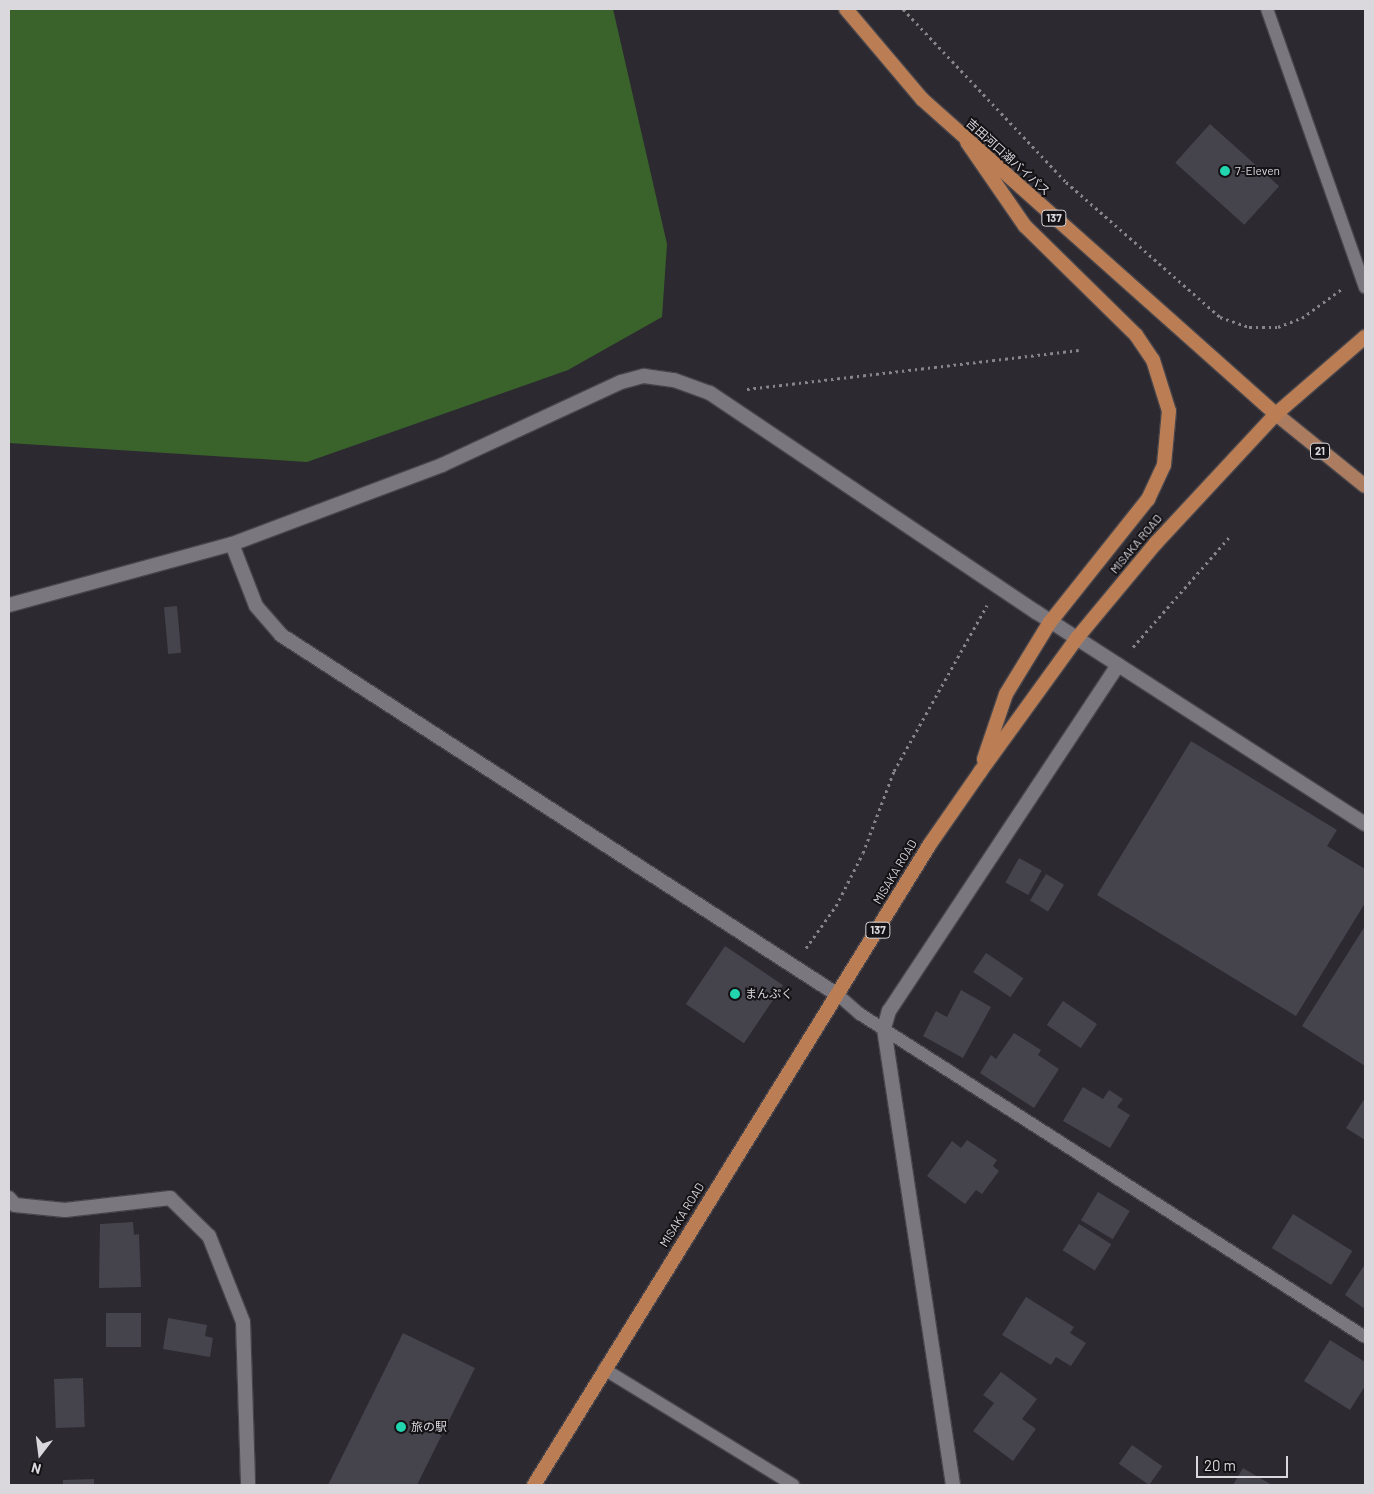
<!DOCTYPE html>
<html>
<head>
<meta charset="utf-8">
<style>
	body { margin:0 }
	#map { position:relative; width:1374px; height:1494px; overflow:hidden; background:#2c2930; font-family:Barlow,"Noto Sans JP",sans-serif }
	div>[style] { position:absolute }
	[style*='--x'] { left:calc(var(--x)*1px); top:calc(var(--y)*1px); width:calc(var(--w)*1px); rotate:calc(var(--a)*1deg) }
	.forest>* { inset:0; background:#39632b }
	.building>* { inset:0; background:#45444c; transform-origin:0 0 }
	.path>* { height:3px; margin-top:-1.5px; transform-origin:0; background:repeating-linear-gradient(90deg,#87848a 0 2.5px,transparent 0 6.5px) }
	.roads { filter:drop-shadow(1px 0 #47454b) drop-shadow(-1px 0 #47454b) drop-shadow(0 1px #47454b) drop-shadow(0 -1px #47454b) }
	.service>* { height:12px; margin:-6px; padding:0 6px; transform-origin:6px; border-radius:6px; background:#7b777f }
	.minor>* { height:14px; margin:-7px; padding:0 7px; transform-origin:7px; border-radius:7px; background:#7b777f }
	.primary>* { height:14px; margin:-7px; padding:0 7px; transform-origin:7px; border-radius:7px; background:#ab7c5f }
	.trunk>* { height:14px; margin:-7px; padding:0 7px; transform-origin:7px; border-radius:7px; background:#bb7e54 }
	.dots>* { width:14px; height:14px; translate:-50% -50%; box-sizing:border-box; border:2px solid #141215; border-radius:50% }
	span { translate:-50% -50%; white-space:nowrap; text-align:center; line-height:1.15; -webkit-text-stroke:4px #141215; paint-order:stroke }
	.shield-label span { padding:1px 4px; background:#141215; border:1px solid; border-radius:4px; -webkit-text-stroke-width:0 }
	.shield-label { font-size:11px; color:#dad8dd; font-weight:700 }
	.street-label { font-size:12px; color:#dad8dd }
	.poi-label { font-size:12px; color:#dad8dd }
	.left { translate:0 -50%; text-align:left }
	.frame { position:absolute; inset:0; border:10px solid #dad8dd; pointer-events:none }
	.north { position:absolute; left:15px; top:1429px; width:50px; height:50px; -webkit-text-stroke:4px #141215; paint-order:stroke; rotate:195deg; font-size:14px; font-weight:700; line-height:20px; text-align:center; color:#dad8dd }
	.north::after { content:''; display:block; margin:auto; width:18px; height:22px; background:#dad8dd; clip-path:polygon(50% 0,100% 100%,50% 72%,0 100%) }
	.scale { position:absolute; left:1196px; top:1456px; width:92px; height:22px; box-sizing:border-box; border:2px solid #dad8dd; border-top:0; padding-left:6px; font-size:15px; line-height:18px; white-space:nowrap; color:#dad8dd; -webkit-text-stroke:4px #141215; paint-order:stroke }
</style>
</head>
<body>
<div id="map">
	<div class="forest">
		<i style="clip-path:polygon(9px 9px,613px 9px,667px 244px,662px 317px,568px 370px,307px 462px,9px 443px)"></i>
	</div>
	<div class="building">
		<i style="left:1210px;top:124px;width:93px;height:52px;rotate:42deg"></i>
		<i style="left:177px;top:606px;width:47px;height:13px;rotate:85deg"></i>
		<i style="clip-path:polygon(1191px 741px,1337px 830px,1327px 846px,1365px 869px,1365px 903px,1296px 1016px,1097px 895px)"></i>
		<i style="left:1019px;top:858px;width:26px;height:28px;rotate:29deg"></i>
		<i style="left:1046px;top:874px;width:21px;height:31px;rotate:31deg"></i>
		<i style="clip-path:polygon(1365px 926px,1365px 1066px,1302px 1026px)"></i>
		<i style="left:725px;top:946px;width:70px;height:70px;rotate:34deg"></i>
		<i style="left:986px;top:953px;width:45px;height:23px;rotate:34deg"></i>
		<i style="clip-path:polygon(961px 990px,991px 1007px,963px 1058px,923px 1036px,936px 1011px,947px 1017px)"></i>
		<i style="left:1063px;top:1001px;width:41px;height:29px;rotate:34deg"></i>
		<i style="clip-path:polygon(1014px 1033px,1041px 1050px,1038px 1055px,1059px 1069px,1034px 1108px,980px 1073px,991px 1055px,996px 1059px)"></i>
		<i style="clip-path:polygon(1083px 1087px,1103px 1099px,1109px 1090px,1123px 1099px,1117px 1107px,1130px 1115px,1110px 1148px,1063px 1121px)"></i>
		<i style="clip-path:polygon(1365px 1098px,1365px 1140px,1346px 1128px)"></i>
		<i style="clip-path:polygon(967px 1140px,997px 1160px,993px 1166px,999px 1171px,982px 1194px,976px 1190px,965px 1204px,927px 1176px,952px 1141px,961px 1148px)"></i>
		<i style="left:1098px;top:1192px;width:37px;height:33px;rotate:31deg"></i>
		<i style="left:1293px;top:1214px;width:70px;height:40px;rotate:32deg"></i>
		<i style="clip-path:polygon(133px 1222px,134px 1235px,139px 1234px,141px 1287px,99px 1288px,100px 1224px)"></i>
		<i style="left:1079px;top:1224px;width:38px;height:31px;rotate:32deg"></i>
		<i style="clip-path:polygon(1365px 1264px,1365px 1309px,1345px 1295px)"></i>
		<i style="clip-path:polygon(1026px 1297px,1074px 1327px,1070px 1333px,1086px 1343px,1071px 1366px,1056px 1357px,1051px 1365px,1002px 1335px)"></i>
		<i style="left:106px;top:1313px;width:35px;height:34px"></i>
		<i style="clip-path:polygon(168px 1318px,207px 1325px,205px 1336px,213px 1338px,210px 1357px,163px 1349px)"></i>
		<i style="clip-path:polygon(403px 1333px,475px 1368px,417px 1485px,328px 1485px)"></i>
		<i style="clip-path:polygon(1330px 1340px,1365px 1362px,1365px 1386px,1350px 1410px,1304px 1381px)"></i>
		<i style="clip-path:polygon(1001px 1372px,1037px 1399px,1022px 1419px,1036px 1429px,1013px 1461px,973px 1431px,994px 1403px,983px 1395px)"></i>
		<i style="left:83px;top:1378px;width:49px;height:29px;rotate:88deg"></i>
		<i style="left:1132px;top:1445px;width:37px;height:23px;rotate:35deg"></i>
		<i style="clip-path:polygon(1243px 1468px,1272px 1485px,1233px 1485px)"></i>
		<i style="clip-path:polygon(94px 1479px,94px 1485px,63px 1485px,63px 1480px)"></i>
	</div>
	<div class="path">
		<i style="--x:903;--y:9;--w:238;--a:46.7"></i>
		<i style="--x:1066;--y:182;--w:205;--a:41.2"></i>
		<i style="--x:1220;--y:317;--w:31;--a:19"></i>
		<i style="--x:1249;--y:327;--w:29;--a:0"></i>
		<i style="--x:1278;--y:327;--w:26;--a:-21"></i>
		<i style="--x:1302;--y:318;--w:51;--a:-36.2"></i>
		<i style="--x:747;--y:389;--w:334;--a:-6.7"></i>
		<i style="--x:1133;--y:647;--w:149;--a:-48.8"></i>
		<i style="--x:806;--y:948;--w:52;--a:-54.5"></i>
		<i style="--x:836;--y:906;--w:59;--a:-63"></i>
		<i style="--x:863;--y:853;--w:88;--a:-69.3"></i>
		<i style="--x:894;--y:771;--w:190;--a:-60.7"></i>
	</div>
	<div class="roads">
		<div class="service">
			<i style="--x:1267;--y:9;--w:295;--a:70.6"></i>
			<i style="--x:838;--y:995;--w:29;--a:41"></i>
			<i style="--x:860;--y:1014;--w:599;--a:32.6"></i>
			<i style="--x:604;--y:1369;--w:222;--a:31.5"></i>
		</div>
		<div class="minor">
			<i style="--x:232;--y:544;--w:66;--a:68.8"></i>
			<i style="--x:256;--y:606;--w:38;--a:49"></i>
			<i style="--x:281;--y:635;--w:663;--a:32.88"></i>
			<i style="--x:9;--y:605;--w:231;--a:-15.3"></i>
			<i style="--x:232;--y:544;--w:224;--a:-20.6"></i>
			<i style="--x:442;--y:465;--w:197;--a:-24.9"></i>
			<i style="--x:621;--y:382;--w:24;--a:-15"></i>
			<i style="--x:644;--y:376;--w:30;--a:8"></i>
			<i style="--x:674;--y:380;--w:38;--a:20"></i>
			<i style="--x:710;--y:393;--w:393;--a:33.9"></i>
			<i style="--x:1036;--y:612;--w:391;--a:32.8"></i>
			<i style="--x:9;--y:1198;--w:9;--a:49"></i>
			<i style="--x:15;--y:1205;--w:50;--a:5.7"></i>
			<i style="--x:65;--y:1210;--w:106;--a:-6.5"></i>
			<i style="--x:170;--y:1198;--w:54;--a:44.3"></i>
			<i style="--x:209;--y:1236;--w:92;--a:68.4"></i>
			<i style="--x:243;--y:1322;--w:163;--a:88.2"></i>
			<i style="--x:953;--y:1485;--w:462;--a:-98.6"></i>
			<i style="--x:884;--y:1028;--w:18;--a:-74"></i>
			<i style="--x:889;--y:1011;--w:415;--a:-56.5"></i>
		</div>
		<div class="primary">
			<i style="--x:1276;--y:414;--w:114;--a:39"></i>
		</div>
		<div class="trunk">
			<i style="--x:846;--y:9;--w:118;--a:49.8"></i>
			<i style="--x:922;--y:99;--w:474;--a:41.7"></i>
			<i style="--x:967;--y:142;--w:102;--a:55.4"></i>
			<i style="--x:1025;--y:226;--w:156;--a:44.5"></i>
			<i style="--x:1136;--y:335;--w:30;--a:56"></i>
			<i style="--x:1153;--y:360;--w:53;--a:72.6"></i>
			<i style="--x:1169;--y:411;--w:54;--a:95.3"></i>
			<i style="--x:1164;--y:465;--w:38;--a:115"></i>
			<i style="--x:1148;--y:499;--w:157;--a:128.5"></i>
			<i style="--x:1050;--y:622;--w:84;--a:121.4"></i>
			<i style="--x:1006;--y:694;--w:69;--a:108.7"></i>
			<i style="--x:534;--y:1485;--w:753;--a:-58.29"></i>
			<i style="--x:930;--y:844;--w:88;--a:-55.2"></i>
			<i style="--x:980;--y:772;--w:165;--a:-54.1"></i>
			<i style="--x:1077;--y:638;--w:124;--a:-50.3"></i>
			<i style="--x:1156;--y:543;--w:176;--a:-47.1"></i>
			<i style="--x:1276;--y:414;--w:118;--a:-40.9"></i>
		</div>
	</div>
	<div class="dots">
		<i style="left:1225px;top:171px;background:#22d5af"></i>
		<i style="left:735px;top:994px;background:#22d5af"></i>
		<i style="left:401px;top:1427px;background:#22d5af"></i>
	</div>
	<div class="shield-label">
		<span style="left:1054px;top:218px">137</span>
		<span style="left:1320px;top:451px">21</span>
		<span style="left:878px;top:930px">137</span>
	</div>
	<div class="street-label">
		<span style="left:1008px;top:157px;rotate:42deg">吉田河口湖バイパス</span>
		<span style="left:1136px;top:544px;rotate:-50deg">MISAKA ROAD</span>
		<span style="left:895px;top:872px;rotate:-59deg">MISAKA ROAD</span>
		<span style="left:682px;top:1215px;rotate:-58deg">MISAKA ROAD</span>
	</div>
	<div class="poi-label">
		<span class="left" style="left:1235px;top:171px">7-Eleven</span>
		<span class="left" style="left:745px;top:994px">まんぷく</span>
		<span class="left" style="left:411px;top:1427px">旅の駅</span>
	</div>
	<div class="frame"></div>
	<div class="north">N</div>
	<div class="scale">20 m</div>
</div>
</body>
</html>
